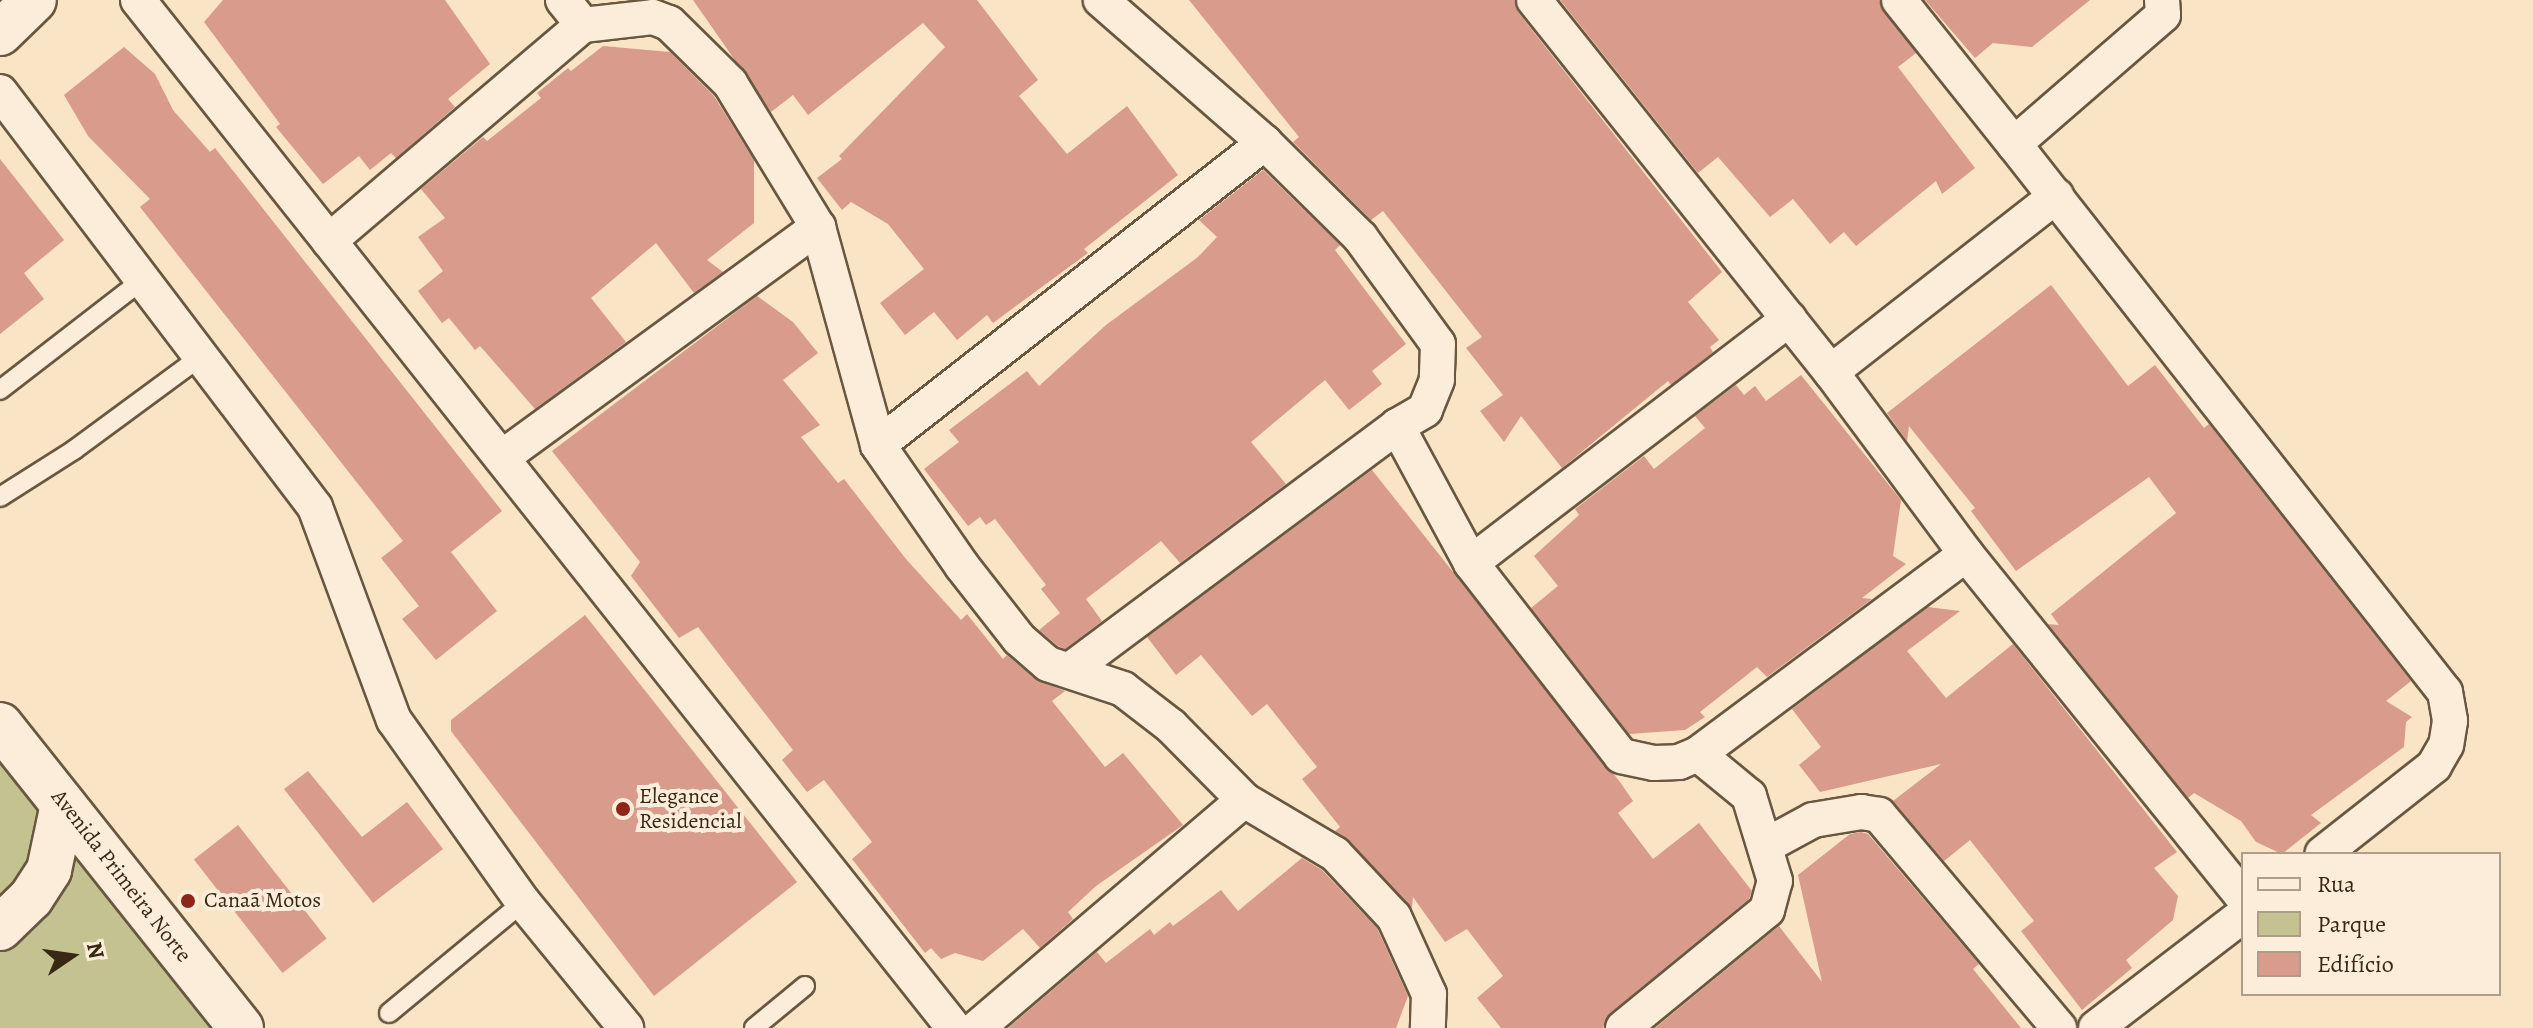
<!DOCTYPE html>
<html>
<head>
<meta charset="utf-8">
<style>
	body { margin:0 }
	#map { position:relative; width:2533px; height:1028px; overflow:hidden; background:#f9e4c5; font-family:Alegreya,serif }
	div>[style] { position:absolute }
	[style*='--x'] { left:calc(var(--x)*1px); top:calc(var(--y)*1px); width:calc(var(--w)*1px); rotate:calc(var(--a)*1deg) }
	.green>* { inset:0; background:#c4c290 }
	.building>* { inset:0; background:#d99b8b; transform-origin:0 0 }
	.roads { filter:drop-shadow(2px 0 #695740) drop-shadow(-2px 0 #695740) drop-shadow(0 2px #695740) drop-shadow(0 -2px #695740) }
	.service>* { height:18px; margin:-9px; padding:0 9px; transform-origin:9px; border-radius:9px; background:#fbedd9 }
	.minor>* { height:34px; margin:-17px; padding:0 17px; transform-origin:17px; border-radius:17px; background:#fbedd9 }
	.tertiary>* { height:44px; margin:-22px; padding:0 22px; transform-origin:22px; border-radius:22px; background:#fbedd9 }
	.secondary>* { height:44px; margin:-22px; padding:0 22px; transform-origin:22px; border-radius:22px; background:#fbedd9 }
	.dots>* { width:22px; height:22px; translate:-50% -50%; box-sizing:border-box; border:4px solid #fbedd9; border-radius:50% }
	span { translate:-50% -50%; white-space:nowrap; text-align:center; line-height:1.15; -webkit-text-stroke:8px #fbedd9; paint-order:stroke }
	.poi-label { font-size:22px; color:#392813 }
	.left { translate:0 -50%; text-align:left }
	.street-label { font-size:22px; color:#392813 }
	.legend { position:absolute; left:2241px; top:852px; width:260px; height:144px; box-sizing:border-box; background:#fbedd9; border:2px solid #ad9e8a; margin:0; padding:10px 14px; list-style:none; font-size:24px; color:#392813 }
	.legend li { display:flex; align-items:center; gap:16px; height:40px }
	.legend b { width:40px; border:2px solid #ad9e8a }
	.north { position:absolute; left:32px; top:916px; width:80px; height:80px; -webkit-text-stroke:6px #fbedd9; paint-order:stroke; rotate:77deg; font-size:22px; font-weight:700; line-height:32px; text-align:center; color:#392813 }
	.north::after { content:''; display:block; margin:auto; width:28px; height:36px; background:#392813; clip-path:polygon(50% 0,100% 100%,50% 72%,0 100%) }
</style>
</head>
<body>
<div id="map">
	<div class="green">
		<i style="clip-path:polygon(0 759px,213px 1028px,0 1028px)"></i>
	</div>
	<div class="building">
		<i style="clip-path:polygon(223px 0,445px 0,490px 64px,448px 99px,455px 107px,396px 158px,391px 153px,370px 170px,359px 156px,323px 184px,276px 127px,280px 124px,204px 22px)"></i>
		<i style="clip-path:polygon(693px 0,977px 0,1038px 80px,1019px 96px,1067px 154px,1127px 106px,1178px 175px,1084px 249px,1088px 253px,993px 323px,987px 315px,957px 340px,934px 312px,905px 335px,880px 303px,924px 269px,888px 224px,851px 202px,842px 210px,817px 178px,842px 159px,839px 156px,945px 47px,923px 23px,808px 115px,793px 95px,771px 112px)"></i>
		<i style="clip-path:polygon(1189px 0,1514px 0,1518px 12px,1722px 272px,1688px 302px,1719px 340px,1710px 347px,1713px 352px,1671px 385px,1668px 381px,1562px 468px,1521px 416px,1504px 442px,1480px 411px,1503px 395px,1466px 348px,1482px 337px,1383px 211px,1371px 220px,1293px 142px,1299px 137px)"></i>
		<i style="clip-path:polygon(1560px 0,1879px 0,1916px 53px,1898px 67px,1975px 168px,1942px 194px,1936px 181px,1856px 246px,1844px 232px,1830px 244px,1793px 199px,1770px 217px,1718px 157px,1698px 173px)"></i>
		<i style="clip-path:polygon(1925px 0,2090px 0,2032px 47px,1993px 43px,1975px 58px)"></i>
		<i style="clip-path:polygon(603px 46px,670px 52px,714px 96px,754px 160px,754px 223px,707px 260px,723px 272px,694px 293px,656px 243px,591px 298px,626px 342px,535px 409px,480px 346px,475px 350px,449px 318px,442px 323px,418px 291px,443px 271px,418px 237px,445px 218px,421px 189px,483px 137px,487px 141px,541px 98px,537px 93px,568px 68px,571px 71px)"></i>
		<i style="clip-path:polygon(124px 47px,155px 74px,173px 110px,210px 152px,215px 148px,502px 511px,451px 552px,497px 611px,436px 660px,402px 619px,419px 606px,381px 558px,403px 541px,140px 207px,150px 199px,88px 136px,64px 95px)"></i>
		<i style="clip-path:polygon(0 159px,64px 240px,24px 273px,44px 299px,0 334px)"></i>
		<i style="clip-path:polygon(1263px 170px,1340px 245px,1335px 250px,1406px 344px,1372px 371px,1382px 384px,1349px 410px,1325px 380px,1251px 442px,1286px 484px,1180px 563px,1161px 541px,1086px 599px,1102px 621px,1065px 649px,1058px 646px,1039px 630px,1060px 613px,1041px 589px,1046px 585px,995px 519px,986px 525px,980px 517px,968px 526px,924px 469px,959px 442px,949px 430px,1027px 371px,1039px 386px,1106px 325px,1198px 257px,1217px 237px,1199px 220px)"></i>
		<i style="clip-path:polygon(2051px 285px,2128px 386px,2155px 365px,2204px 428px,2209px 424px,2411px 681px,2386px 701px,2412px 717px,2406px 722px,2404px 747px,2311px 815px,2321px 823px,2282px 854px,2256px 842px,2241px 821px,2194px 793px,2188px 798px,2048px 624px,2059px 625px,2051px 614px,2176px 513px,2149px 477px,2016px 571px,1971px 511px,1975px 508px,1909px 426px,1907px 441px,1887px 413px)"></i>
		<i style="clip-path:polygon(757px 296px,793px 322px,818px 353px,783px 380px,820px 425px,801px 437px,838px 483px,844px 479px,906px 559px,961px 620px,967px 614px,1003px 659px,1007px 655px,1035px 679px,1065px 691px,1052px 701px,1105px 767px,1123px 753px,1183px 825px,1096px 886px,1068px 912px,1073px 919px,1040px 948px,1023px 929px,983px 961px,955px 953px,941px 959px,931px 948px,925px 953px,852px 859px,872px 842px,824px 780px,807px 792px,782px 760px,793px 750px,698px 627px,679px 638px,631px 576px,640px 562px,552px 451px)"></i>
		<i style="clip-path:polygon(1801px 375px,1901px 500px,1893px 556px,1906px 564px,1862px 598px,1872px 599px,1767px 677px,1757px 667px,1700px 712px,1705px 717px,1685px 730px,1629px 734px,1531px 608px,1558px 586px,1534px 556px,1579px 515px,1575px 509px,1644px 456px,1654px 469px,1705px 428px,1695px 416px,1736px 385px,1744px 395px,1755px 386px,1766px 401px)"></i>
		<i style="clip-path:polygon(1372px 470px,1620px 782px,1633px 801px,1618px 813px,1653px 859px,1699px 823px,1752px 891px,1749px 899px,1610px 1013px,1603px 1028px,1501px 1028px,1477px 998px,1503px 976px,1467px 929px,1445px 942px,1413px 897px,1412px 908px,1335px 831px,1340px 827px,1302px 779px,1317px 767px,1267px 704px,1252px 716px,1201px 655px,1176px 675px,1147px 637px)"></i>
		<i style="clip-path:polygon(1928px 607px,1960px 611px,1907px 651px,1946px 698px,2013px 644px,2177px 852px,2154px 868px,2178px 896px,2173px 920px,2126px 960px,2132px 968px,2082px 1010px,2021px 931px,2034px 921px,1970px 840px,1944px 861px,1893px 801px,1941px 764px,1820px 792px,1799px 765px,1821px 747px,1792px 709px)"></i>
		<i style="clip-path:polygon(585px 615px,797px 882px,654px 996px,451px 731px,451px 720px)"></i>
		<i style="clip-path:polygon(308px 771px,362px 837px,407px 802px,443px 849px,373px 903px,284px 789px)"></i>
		<i style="left:238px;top:825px;width:144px;height:56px;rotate:52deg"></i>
		<i style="clip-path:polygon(1861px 832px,1868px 834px,1979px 964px,1973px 969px,2021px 1028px,1655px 1028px,1779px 926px,1822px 982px,1798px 875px,1850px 834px)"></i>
		<i style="clip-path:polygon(1302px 858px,1322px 870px,1377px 928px,1408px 996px,1396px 1028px,1008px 1028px,1097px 952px,1106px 963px,1150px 929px,1154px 935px,1170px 922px,1173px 926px,1221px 890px,1238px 911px)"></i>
	</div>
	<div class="roads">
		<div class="service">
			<i style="--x:0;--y:390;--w:178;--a:-37.7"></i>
			<i style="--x:0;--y:497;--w:88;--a:-32.4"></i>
			<i style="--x:74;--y:450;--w:155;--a:-36.4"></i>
			<i style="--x:389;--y:1013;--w:174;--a:-39.6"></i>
			<i style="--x:754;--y:1028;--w:66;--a:-39.5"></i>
		</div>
		<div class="minor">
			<i style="--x:138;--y:0;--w:1312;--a:51.56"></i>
			<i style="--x:563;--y:0;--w:32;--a:51"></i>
			<i style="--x:583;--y:25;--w:70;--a:-6.5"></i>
			<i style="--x:653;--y:17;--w:17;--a:21"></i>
			<i style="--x:669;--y:23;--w:86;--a:44.5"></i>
			<i style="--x:730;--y:83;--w:169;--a:58.6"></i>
			<i style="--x:818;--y:227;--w:226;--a:74.6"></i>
			<i style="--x:878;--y:445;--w:147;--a:55.2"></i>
			<i style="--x:962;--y:566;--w:93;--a:52"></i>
			<i style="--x:1019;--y:639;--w:38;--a:41"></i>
			<i style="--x:1048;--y:664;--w:79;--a:18.4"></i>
			<i style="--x:1123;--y:689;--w:61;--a:37.6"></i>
			<i style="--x:1171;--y:726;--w:104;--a:45.4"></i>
			<i style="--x:1244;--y:800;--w:106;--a:30.7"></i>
			<i style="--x:1335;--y:854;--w:86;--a:46.9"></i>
			<i style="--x:1394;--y:917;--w:85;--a:65.6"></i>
			<i style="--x:1429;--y:994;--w:34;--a:92"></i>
			<i style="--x:1534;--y:0;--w:476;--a:51.4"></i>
			<i style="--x:1831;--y:372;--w:227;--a:53.4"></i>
			<i style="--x:1966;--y:554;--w:441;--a:51.1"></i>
			<i style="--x:1899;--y:0;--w:184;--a:51.4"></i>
			<i style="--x:2162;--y:0;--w:15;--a:86"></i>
			<i style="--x:2163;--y:15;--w:197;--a:139.1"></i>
			<i style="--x:2014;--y:144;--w:697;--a:51.82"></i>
			<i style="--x:2445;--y:692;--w:29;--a:80"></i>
			<i style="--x:2450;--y:721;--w:24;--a:99"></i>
			<i style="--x:2446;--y:745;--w:24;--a:120"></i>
			<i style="--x:2434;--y:766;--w:142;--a:141.8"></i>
			<i style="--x:0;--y:92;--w:521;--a:52.8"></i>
			<i style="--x:315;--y:507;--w:227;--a:69.7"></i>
			<i style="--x:394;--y:720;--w:223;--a:54.7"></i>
			<i style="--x:523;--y:902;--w:163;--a:50.7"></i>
			<i style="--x:1265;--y:143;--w:134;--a:44.7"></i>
			<i style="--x:1360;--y:237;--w:132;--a:53.9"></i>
			<i style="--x:1438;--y:344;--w:36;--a:92"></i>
			<i style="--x:1437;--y:380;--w:32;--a:112"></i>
			<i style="--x:1425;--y:410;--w:32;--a:150"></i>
			<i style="--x:1397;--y:426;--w:156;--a:61.6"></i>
			<i style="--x:1471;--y:563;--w:244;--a:52.1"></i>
			<i style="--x:1621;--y:756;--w:34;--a:12"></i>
			<i style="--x:1654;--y:763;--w:25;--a:-2"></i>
			<i style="--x:1679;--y:762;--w:21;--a:-23"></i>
			<i style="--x:1698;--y:754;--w:334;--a:-36.7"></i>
			<i style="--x:329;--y:241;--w:333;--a:-40.4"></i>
			<i style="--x:1831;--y:372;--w:286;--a:-38"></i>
			<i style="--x:878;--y:445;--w:491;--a:-38"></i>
			<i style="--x:1265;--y:143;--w:218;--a:-138.9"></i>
			<i style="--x:504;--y:456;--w:389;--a:-36.1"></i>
			<i style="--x:1471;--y:563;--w:401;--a:-37.5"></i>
			<i style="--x:1070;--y:670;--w:408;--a:-36.7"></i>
			<i style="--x:1767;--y:845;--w:52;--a:-28.5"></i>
			<i style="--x:1813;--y:820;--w:49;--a:-9.5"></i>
			<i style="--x:1861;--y:812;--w:18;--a:9"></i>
			<i style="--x:1879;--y:815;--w:279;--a:49.8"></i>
			<i style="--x:977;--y:1028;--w:351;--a:-40.5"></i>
			<i style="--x:1623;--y:1028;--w:186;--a:-39.3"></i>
			<i style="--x:1767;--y:910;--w:30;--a:-75"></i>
			<i style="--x:1775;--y:881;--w:89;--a:-107"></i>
			<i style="--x:1749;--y:796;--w:66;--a:-140.5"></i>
			<i style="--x:2096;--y:1028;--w:185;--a:-37.5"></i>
		</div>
		<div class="tertiary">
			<i style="--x:0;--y:33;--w:47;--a:-44.1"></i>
		</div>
		<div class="secondary">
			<i style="--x:0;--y:725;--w:387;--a:51.5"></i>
			<i style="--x:0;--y:928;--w:43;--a:-44.1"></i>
			<i style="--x:31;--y:898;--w:33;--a:-57"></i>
			<i style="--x:49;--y:870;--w:67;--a:-78"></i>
		</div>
	</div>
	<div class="dots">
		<i style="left:623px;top:809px;background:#8f2418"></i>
		<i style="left:188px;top:901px;background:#8f2418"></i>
	</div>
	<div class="poi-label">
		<span class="left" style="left:639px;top:809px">Elegance<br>Residencial</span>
		<span class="left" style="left:204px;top:901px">Canaã Motos</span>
	</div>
	<div class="street-label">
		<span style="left:121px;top:876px;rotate:52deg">Avenida Primeira Norte</span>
	</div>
	<ul class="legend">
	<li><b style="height:10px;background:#fbedd9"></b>Rua</li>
	<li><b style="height:22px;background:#c4c290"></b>Parque</li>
	<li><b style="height:22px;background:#d99b8b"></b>Edifício</li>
	</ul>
	<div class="north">N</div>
</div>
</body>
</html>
